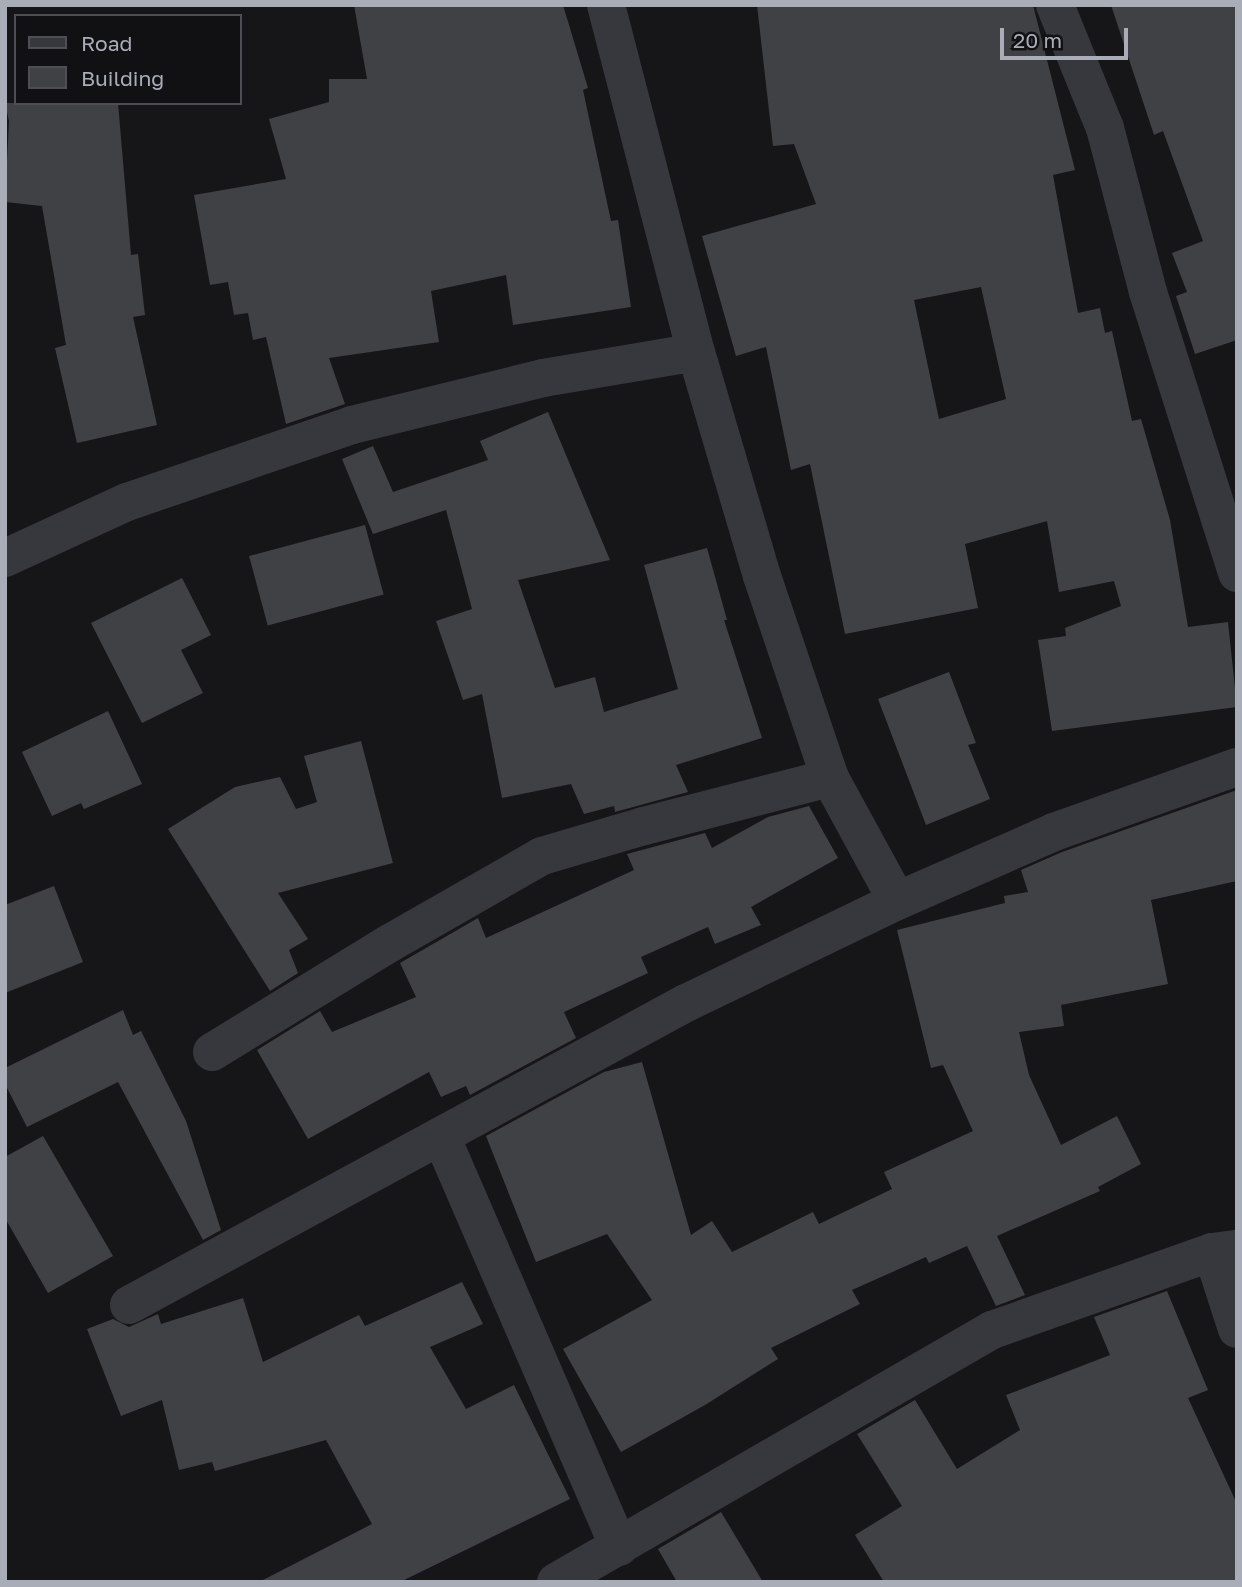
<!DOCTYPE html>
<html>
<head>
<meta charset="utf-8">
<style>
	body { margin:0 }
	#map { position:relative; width:1242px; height:1587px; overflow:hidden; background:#161618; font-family:"Golos Text",sans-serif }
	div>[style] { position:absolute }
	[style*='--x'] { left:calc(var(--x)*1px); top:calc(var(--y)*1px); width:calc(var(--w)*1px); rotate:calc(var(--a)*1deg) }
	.building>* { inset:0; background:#404145; transform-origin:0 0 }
	.minor>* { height:38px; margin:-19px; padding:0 19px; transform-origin:19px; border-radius:19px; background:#37383d }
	span { translate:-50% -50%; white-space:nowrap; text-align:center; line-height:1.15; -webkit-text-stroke:5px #111113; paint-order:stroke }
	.frame { position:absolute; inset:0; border:7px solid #a8adb8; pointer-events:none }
	.legend { position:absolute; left:14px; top:14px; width:228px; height:91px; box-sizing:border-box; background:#111113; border:2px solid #4d4f55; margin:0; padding:9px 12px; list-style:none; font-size:21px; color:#a8adb8 }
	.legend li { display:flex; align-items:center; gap:14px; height:35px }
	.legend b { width:35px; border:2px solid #4d4f55 }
	.scale { position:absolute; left:1000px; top:28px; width:128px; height:32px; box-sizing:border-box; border:4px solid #a8adb8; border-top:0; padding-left:9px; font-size:21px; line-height:24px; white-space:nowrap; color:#a8adb8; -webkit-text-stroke:5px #111113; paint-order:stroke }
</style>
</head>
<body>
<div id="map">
	<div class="building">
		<i style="clip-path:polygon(354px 5px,563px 5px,588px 88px,583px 90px,611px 221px,618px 220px,631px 307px,513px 325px,506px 275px,431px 291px,439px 342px,329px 358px,345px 404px,286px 424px,266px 337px,253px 340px,248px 313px,234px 315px,228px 282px,210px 285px,194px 195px,286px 179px,269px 119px,329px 102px,329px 79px,367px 79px)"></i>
		<i style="clip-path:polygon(evenodd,757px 5px,1033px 5px,1075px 170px,1053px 175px,1078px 313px,1100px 308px,1105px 333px,1112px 331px,1132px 421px,1141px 419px,1170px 520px,1188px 627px,1228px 622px,1237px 707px,1052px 731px,1038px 640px,1066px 636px,1065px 628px,1121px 606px,1114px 581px,1059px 592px,1047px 521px,965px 544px,978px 608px,845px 634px,810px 464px,791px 470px,766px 347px,736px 356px,702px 236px,816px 204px,794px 144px,773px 146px,757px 5px,981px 287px,1006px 399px,939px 419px,914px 300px,981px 287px)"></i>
		<i style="clip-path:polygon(1111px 5px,1237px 5px,1237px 340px,1195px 354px,1176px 296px,1187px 292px,1172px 253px,1203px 241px,1163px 131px,1154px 135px)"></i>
		<i style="clip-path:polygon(5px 103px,118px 103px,131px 255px,138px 254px,145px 315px,133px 317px,157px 425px,77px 443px,55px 348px,66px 345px,42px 206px,5px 202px,9px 121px)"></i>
		<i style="clip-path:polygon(548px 412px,610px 560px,518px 580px,555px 688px,595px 677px,604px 712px,678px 689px,644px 565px,707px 548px,727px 620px,724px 620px,762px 738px,676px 765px,688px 792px,615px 812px,614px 806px,584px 814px,571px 784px,502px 798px,482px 694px,463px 700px,436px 621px,472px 609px,446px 510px,373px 534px,342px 459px,373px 446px,393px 492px,488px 460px,480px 441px)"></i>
		<i style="left:365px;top:525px;width:72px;height:120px;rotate:75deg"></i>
		<i style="clip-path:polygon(182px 578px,211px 635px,181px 650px,203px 693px,142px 723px,91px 623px)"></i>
		<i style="clip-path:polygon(949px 672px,976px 743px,968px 745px,990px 799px,926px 825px,878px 699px)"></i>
		<i style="clip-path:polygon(108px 711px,142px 784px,84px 809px,81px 803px,52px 816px,22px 752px)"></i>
		<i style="clip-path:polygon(361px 741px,393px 863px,278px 893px,308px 939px,289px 950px,298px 973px,270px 991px,168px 829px,235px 787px,280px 777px,296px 809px,317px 802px,304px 756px)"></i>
		<i style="clip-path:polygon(1237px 790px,1237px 881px,1151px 900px,1168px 984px,1061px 1005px,1064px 1026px,1019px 1032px,1029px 1075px,1061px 1145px,1117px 1116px,1141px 1164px,1098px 1187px,1100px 1191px,997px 1236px,1025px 1295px,996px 1306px,967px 1246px,929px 1263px,926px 1257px,852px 1290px,860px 1304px,771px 1348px,778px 1359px,705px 1405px,621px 1452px,563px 1349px,652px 1300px,607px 1234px,536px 1262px,486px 1136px,604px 1072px,642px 1062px,691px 1235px,712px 1221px,732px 1252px,813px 1212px,819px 1224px,892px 1189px,884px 1172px,973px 1131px,943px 1065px,931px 1068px,897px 930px,1005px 903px,1004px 896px,1028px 892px,1021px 870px,1062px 852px)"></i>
		<i style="clip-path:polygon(809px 806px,838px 858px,751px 907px,761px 925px,715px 944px,708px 927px,641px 957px,648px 973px,564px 1012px,576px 1038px,470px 1095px,466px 1086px,441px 1097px,429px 1072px,308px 1139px,257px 1050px,320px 1011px,332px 1032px,416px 997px,400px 963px,478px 918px,486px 938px,634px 870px,627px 854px,705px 833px,712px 848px,768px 817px)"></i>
		<i style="clip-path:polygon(54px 886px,83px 962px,5px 993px,5px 905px)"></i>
		<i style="clip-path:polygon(123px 1010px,133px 1035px,141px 1031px,186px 1121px,221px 1230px,203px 1240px,118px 1082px,27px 1127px,5px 1084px,5px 1068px)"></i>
		<i style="clip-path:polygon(43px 1136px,113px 1256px,48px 1293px,5px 1218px,5px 1157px)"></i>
		<i style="clip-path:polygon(462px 1282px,483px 1324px,430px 1347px,466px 1409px,514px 1385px,570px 1499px,400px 1582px,259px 1582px,372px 1524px,326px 1440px,215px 1471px,212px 1462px,179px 1470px,162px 1400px,121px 1416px,87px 1329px,113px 1319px,129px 1327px,158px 1314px,161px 1324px,243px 1298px,263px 1362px,359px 1315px,365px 1326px)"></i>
		<i style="clip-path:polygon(1167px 1291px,1208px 1390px,1188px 1398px,1237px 1504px,1237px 1582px,884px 1582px,855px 1535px,902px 1506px,857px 1434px,915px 1400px,957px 1469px,1020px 1430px,1006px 1395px,1110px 1355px,1094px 1317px)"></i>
		<i style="clip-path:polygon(721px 1512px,763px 1582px,677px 1582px,658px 1549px)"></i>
	</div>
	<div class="minor">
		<i style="--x:606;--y:5;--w:358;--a:75.5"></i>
		<i style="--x:696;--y:352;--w:234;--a:73.6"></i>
		<i style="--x:762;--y:576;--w:213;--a:71.4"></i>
		<i style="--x:830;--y:778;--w:140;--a:61.4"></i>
		<i style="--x:1055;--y:5;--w:133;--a:67.9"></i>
		<i style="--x:1105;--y:128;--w:170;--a:75.3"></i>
		<i style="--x:1148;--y:292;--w:295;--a:72.4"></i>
		<i style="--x:5;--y:558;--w:134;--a:-24.7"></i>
		<i style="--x:127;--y:502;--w:238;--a:-18.9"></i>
		<i style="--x:352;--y:425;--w:197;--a:-13.8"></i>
		<i style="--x:543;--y:378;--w:155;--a:-9.6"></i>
		<i style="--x:212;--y:1052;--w:209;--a:-31.5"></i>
		<i style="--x:390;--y:943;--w:175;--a:-29.8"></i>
		<i style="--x:542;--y:856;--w:106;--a:-16.4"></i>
		<i style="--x:644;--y:826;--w:192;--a:-14.5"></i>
		<i style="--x:441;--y:1136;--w:448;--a:66.6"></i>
		<i style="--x:1212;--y:1252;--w:81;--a:72"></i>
		<i style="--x:129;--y:1305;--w:634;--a:-28.47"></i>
		<i style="--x:686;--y:1003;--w:234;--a:-25.8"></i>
		<i style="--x:897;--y:901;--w:171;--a:-23.7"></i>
		<i style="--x:1054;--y:832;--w:194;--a:-19.6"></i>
		<i style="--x:556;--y:1582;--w:504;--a:-30.03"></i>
		<i style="--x:992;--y:1330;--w:233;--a:-19.5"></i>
		<i style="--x:1212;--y:1252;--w:25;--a:-7"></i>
	</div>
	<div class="frame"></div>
	<ul class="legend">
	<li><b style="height:9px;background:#37383d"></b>Road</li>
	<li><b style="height:19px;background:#404145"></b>Building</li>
	</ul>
	<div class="scale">20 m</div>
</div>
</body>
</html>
